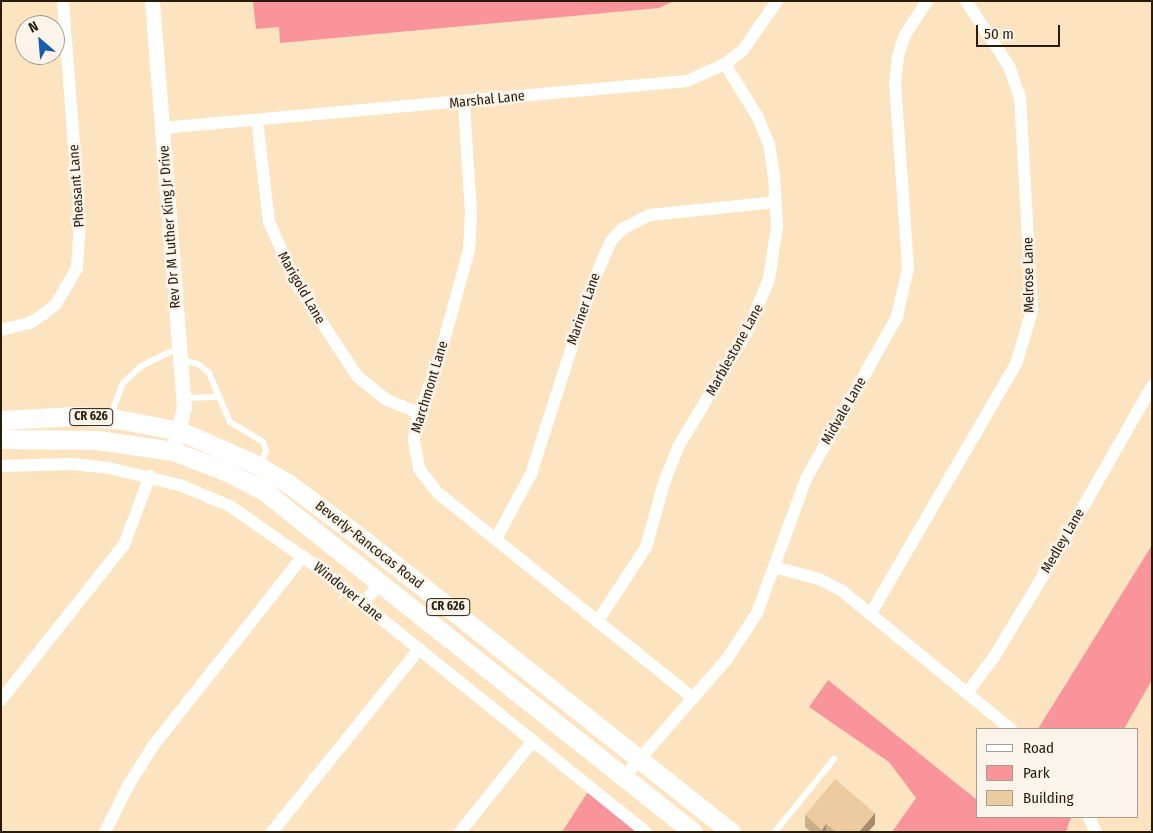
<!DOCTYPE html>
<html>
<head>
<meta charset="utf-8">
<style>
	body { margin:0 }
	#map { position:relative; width:1153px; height:833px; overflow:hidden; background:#fde4c0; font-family:"Fira Sans Condensed",sans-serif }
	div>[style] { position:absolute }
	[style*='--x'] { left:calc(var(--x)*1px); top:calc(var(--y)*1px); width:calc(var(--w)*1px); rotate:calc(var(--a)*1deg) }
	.green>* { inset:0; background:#f9949b }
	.service>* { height:6px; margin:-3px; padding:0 3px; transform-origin:3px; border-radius:3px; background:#fff }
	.minor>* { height:12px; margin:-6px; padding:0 6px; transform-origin:6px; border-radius:6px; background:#fff }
	.tertiary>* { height:15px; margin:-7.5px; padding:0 7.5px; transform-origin:7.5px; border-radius:7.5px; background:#fff }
	.primary>* { height:19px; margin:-9.5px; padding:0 9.5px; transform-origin:9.5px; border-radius:9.5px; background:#fff }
	.wall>* { inset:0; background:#caaf89 }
	.shaded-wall>* { inset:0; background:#a48e6f }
	.building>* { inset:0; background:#ebcb9f }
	span { translate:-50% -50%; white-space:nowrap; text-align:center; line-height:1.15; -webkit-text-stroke:5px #fbf4eb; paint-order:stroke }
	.shield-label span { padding:1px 4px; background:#fbf4eb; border:1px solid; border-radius:4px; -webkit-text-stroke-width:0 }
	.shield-label { font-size:12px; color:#271b0a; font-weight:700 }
	.street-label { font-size:14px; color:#271b0a }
	.frame { position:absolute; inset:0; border:2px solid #271b0a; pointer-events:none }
	.legend { position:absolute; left:976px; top:728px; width:162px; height:90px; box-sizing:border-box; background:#fbf4eb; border:1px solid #a69d91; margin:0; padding:6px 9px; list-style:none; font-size:15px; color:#271b0a }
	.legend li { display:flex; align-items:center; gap:10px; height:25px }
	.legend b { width:25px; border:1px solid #a69d91 }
	.north { position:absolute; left:15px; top:15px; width:50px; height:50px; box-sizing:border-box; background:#fbf4eb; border:1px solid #a69d91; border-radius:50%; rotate:333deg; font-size:14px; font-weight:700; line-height:20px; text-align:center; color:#271b0a }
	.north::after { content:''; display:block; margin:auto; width:18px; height:22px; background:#175cac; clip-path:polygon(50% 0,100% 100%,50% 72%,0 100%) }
	.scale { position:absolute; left:976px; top:25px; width:84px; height:22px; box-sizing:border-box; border:2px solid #271b0a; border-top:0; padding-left:6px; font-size:15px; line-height:18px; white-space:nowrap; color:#271b0a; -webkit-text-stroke:4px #fbf4eb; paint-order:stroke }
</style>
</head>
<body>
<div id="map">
	<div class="green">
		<i style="clip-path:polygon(253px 1px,674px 1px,659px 8px,280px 43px,279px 27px,256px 29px)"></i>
		<i style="clip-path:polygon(1152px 545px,1152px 680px,1124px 729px,1038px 729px)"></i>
		<i style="clip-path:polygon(828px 680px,977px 800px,977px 817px,1071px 817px,1066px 832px,892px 832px,916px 798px,889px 762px,809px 707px)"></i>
		<i style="clip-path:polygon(591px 787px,646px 832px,562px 832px)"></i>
	</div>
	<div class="service">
		<i style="--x:182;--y:360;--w:16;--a:14"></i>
		<i style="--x:198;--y:364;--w:14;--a:39"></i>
		<i style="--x:209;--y:373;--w:53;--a:66.8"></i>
		<i style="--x:230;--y:422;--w:39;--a:31"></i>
		<i style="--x:263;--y:442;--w:9;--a:69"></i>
		<i style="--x:266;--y:450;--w:16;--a:108"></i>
		<i style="--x:184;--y:398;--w:35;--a:-2"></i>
		<i style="--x:110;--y:417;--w:36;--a:-69"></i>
		<i style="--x:123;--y:383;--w:25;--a:-43"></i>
		<i style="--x:141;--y:366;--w:41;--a:-25.9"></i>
		<i style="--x:775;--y:832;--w:94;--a:-51.1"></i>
	</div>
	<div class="minor">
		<i style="--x:464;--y:103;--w:110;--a:86.4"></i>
		<i style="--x:471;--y:213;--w:37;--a:93"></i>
		<i style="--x:469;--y:250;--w:113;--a:105.4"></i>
		<i style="--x:439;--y:359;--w:68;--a:109.8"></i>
		<i style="--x:416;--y:423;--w:17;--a:97"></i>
		<i style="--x:414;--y:440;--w:29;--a:80"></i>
		<i style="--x:419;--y:469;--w:31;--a:52"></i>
		<i style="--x:438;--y:493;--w:326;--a:38.8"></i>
		<i style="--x:257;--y:120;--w:103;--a:83.3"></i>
		<i style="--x:269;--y:222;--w:67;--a:66.1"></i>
		<i style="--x:296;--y:283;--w:111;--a:56.7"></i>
		<i style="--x:357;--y:376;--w:38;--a:39"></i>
		<i style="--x:387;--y:400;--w:35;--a:22"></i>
		<i style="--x:162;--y:128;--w:527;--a:-5.12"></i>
		<i style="--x:687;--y:81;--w:42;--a:-24.1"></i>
		<i style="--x:725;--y:64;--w:23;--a:-38"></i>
		<i style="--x:743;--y:50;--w:60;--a:-55.2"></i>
		<i style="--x:1;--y:330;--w:30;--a:-14"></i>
		<i style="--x:30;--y:323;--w:17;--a:-33"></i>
		<i style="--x:44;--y:314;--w:16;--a:-40"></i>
		<i style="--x:56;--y:304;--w:42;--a:-59.7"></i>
		<i style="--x:77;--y:268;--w:45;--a:-86.2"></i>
		<i style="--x:80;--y:223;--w:223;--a:-94.4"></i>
		<i style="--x:1;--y:466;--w:71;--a:-1.6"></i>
		<i style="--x:72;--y:464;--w:37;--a:6"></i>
		<i style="--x:109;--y:468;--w:73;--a:13.5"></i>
		<i style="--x:180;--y:485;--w:54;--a:22.8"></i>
		<i style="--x:230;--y:506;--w:105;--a:34.9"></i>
		<i style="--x:316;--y:566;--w:424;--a:38.9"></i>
		<i style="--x:496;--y:539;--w:74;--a:-61.7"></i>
		<i style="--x:531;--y:474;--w:196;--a:-72.2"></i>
		<i style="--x:591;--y:287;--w:50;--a:-66.5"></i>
		<i style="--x:611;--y:241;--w:16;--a:-47"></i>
		<i style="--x:622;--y:229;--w:31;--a:-27"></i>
		<i style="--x:650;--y:215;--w:127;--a:-5.9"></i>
		<i style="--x:774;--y:567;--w:47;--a:14.9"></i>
		<i style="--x:819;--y:579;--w:25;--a:27"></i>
		<i style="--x:841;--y:590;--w:220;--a:39.3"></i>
		<i style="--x:363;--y:603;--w:28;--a:-49"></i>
		<i style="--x:871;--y:613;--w:288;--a:-59.8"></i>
		<i style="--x:1016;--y:364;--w:55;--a:-73.2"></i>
		<i style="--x:1032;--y:311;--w:213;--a:-93.2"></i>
		<i style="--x:1020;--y:98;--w:34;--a:-109"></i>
		<i style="--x:1009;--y:66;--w:78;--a:-123.5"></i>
		<i style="--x:597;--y:622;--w:90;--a:-56.8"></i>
		<i style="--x:646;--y:547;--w:70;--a:-74.2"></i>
		<i style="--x:665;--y:480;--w:35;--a:-68"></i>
		<i style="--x:678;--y:447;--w:134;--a:-59"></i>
		<i style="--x:747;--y:332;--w:57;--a:-67.5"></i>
		<i style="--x:769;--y:279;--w:54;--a:-81.4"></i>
		<i style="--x:777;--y:226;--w:50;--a:-93.4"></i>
		<i style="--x:774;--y:176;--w:32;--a:-99"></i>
		<i style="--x:769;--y:144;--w:30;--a:-113"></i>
		<i style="--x:757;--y:116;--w:61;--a:-121.6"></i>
		<i style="--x:967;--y:693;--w:45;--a:-53.1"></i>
		<i style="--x:994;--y:657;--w:124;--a:-58.9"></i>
		<i style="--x:1058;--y:551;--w:190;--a:-60.3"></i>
		<i style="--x:1;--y:700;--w:198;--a:-51.6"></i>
		<i style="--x:124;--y:545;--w:74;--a:-69.4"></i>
		<i style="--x:624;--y:777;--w:157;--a:-48.9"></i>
		<i style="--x:727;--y:659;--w:55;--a:-56.9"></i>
		<i style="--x:757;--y:613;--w:143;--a:-69.9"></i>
		<i style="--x:806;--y:479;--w:186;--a:-60.7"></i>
		<i style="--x:897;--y:317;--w:50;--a:-77.3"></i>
		<i style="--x:908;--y:268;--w:184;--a:-94"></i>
		<i style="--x:895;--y:84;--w:28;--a:-84"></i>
		<i style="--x:898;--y:56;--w:22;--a:-72"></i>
		<i style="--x:905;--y:35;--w:40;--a:-57.1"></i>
		<i style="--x:1089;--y:817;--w:17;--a:65"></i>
		<i style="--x:105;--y:832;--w:51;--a:-63.4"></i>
		<i style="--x:128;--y:786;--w:47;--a:-58"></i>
		<i style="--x:153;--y:746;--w:242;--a:-51.7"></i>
		<i style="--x:272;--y:832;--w:235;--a:-51.2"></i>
		<i style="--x:460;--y:832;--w:117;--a:-51.3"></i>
	</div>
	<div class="tertiary">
		<i style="--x:152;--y:1;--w:407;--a:85.5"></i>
		<i style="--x:184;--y:407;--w:45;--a:104"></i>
	</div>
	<div class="primary">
		<i style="--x:1;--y:420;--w:75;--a:-3.1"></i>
		<i style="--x:76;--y:416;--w:41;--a:4.2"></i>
		<i style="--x:117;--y:419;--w:64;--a:10.8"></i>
		<i style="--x:180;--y:431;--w:80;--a:23.7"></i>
		<i style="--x:253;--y:463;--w:42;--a:30.3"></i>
		<i style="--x:289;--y:484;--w:95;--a:36.9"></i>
		<i style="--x:365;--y:541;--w:468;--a:38.5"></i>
		<i style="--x:1;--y:439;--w:96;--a:0.6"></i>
		<i style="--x:97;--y:440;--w:77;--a:8.2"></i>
		<i style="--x:173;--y:451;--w:56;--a:21"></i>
		<i style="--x:225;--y:471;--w:44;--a:27.1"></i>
		<i style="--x:264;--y:491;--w:548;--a:38.48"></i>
	</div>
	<div class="wall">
		<i style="clip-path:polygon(805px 815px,875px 824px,868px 832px,811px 832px,805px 827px)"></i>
	</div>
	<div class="shaded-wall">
		<i style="clip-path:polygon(875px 813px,875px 824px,868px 832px,859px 832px)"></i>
		<i style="clip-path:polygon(826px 824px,826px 832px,822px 832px,822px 830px)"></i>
	</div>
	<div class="building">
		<i style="clip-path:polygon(835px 779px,875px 813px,859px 832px,836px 832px,826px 824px,822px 830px,805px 815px)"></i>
	</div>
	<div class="shield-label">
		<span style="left:91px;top:417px">CR 626</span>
		<span style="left:448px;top:607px">CR 626</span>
	</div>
	<div class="street-label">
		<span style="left:487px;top:100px;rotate:-6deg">Marshal Lane</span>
		<span style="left:77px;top:186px;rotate:-94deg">Pheasant Lane</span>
		<span style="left:170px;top:227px;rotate:-94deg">Rev Dr M Luther King Jr Drive</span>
		<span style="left:1029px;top:275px;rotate:-91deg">Melrose Lane</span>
		<span style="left:301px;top:288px;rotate:60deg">Marigold Lane</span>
		<span style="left:584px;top:309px;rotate:-71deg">Mariner Lane</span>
		<span style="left:735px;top:350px;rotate:-61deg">Marblestone Lane</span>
		<span style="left:430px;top:387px;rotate:-73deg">Marchmont Lane</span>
		<span style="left:844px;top:411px;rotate:-60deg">Midvale Lane</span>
		<span style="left:1063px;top:541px;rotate:-60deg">Medley Lane</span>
		<span style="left:369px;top:545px;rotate:38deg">Beverly-Rancocas Road</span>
		<span style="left:348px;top:592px;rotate:39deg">Windover Lane</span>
	</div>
	<div class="frame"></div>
	<ul class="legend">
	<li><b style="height:6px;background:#fff"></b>Road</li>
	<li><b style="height:14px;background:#f9949b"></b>Park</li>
	<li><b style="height:14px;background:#ebcb9f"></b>Building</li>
	</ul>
	<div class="north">N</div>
	<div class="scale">50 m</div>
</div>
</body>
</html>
